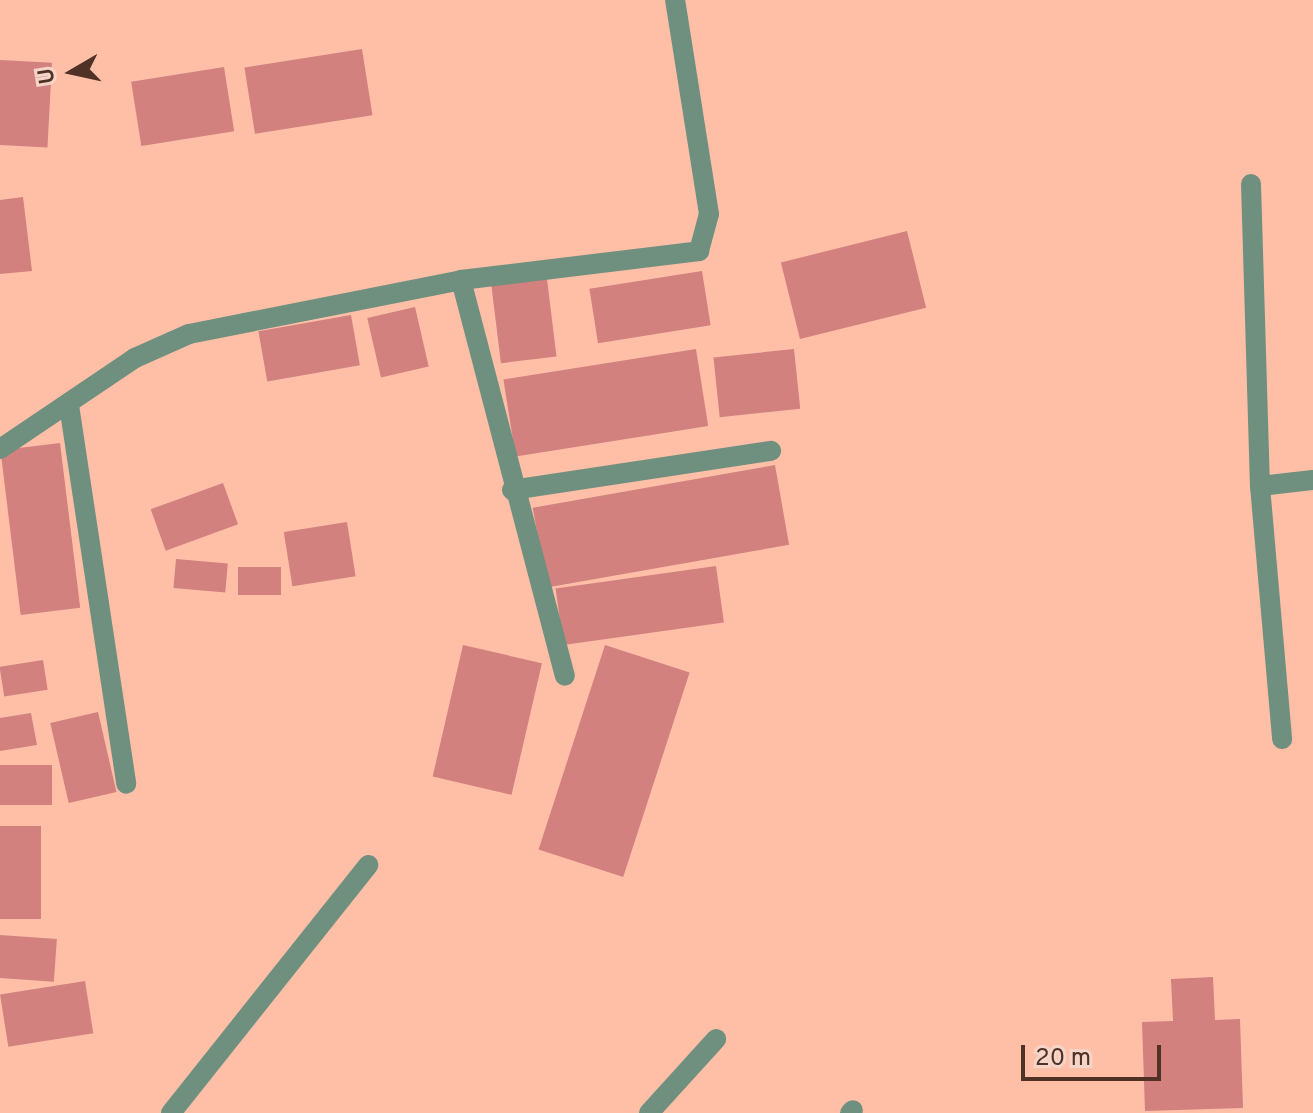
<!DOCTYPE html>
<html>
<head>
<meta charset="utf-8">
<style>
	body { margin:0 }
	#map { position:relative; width:1313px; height:1113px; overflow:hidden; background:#ffbfa7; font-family:Overpass,sans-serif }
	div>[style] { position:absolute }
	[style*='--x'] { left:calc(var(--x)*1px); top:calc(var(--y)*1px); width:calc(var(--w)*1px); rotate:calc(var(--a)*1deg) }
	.building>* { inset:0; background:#d2817f; transform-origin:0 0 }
	.minor>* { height:20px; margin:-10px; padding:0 10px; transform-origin:10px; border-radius:10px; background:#6f907f }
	span { translate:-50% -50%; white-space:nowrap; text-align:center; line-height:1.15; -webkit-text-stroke:6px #f6d5c9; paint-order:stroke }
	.north { position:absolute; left:32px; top:32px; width:80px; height:80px; -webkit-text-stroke:6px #f6d5c9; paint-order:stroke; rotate:261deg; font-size:22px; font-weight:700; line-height:32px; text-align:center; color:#503125 }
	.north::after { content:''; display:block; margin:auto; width:28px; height:36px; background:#503125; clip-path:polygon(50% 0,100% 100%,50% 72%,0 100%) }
	.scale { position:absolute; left:1021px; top:1045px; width:140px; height:36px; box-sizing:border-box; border:4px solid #503125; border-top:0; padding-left:10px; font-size:24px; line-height:28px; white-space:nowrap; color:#503125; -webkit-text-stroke:6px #f6d5c9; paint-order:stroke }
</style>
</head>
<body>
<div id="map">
	<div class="building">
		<i style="left:362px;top:49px;width:67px;height:119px;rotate:81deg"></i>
		<i style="left:0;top:60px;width:52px;height:85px;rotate:3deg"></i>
		<i style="left:224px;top:67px;width:65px;height:94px;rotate:81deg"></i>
		<i style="clip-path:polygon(23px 197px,32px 271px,0 274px,0 200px)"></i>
		<i style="left:907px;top:231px;width:79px;height:130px;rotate:76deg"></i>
		<i style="left:702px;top:271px;width:55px;height:114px;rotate:81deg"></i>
		<i style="left:547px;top:279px;width:78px;height:56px;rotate:83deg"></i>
		<i style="left:415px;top:307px;width:61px;height:49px;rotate:77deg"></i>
		<i style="left:351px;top:315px;width:51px;height:94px;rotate:80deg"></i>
		<i style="left:696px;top:349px;width:78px;height:195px;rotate:81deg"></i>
		<i style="left:794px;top:349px;width:60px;height:81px;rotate:84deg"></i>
		<i style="left:60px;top:443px;width:166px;height:60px;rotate:83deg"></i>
		<i style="left:775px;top:465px;width:81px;height:246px;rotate:80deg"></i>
		<i style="left:223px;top:483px;width:44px;height:77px;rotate:70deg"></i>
		<i style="left:347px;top:522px;width:55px;height:64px;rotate:81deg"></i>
		<i style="left:176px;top:559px;width:52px;height:29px;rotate:5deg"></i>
		<i style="left:716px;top:566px;width:57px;height:162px;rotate:82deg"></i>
		<i style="left:281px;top:567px;width:28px;height:43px;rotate:90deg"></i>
		<i style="left:463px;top:645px;width:81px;height:135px;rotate:13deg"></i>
		<i style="left:605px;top:645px;width:89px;height:215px;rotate:18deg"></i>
		<i style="left:43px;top:660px;width:30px;height:44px;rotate:81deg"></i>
		<i style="left:98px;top:712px;width:82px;height:49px;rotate:77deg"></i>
		<i style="clip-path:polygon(31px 713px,37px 745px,0 751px,0 718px)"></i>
		<i style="left:0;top:765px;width:52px;height:40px"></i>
		<i style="left:0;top:826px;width:41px;height:93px"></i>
		<i style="left:0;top:935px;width:57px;height:43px;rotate:4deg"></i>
		<i style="clip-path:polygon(1213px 977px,1215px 1020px,1240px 1019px,1243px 1108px,1145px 1111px,1142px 1022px,1173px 1021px,1171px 979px)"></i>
		<i style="left:85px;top:981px;width:53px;height:86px;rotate:81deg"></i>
	</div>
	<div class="minor">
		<i style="--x:1251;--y:184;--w:302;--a:88.3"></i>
		<i style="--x:1260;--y:486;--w:254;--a:85"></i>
		<i style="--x:461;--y:280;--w:409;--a:75.3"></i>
		<i style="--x:69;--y:405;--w:383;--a:81.4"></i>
		<i style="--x:0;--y:449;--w:163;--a:-34"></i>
		<i style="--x:135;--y:358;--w:59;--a:-24"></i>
		<i style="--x:189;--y:334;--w:277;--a:-11.2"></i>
		<i style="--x:461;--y:280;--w:240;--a:-6.9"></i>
		<i style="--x:699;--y:251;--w:38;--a:-75"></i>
		<i style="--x:709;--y:214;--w:217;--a:-99"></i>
		<i style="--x:1260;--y:486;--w:53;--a:-6.5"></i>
		<i style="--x:512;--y:490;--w:262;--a:-8.6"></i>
		<i style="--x:171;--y:1113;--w:317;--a:-51.5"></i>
		<i style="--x:649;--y:1113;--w:100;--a:-47.8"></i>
		<i style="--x:850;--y:1113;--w:4;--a:-45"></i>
	</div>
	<div class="north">U</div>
	<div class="scale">20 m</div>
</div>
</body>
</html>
